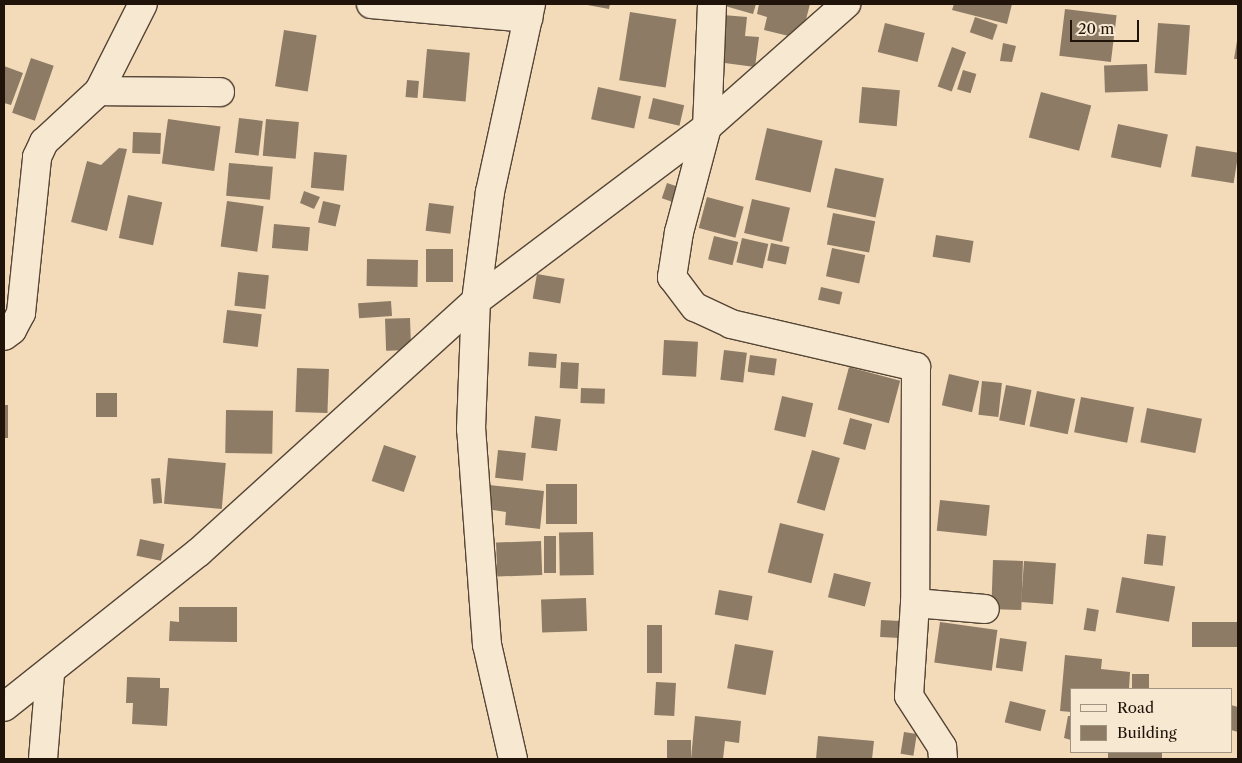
<!DOCTYPE html>
<html>
<head>
<meta charset="utf-8">
<style>
	body { margin:0 }
	#map { position:relative; width:1242px; height:763px; overflow:hidden; background:#f3dbba; font-family:"Libre Caslon Text",serif }
	div>[style] { position:absolute }
	[style*='--x'] { left:calc(var(--x)*1px); top:calc(var(--y)*1px); width:calc(var(--w)*1px); rotate:calc(var(--a)*1deg) }
	.building>* { inset:0; background:#8e7b66; transform-origin:0 0 }
	.roads { filter:drop-shadow(1px 0 #554536) drop-shadow(-1px 0 #554536) drop-shadow(0 1px #554536) drop-shadow(0 -1px #554536) }
	.minor>* { height:28px; margin:-14px; padding:0 14px; transform-origin:14px; border-radius:14px; background:#f7e8d2 }
	span { translate:-50% -50%; white-space:nowrap; text-align:center; line-height:1.15; -webkit-text-stroke:4px #f7e8d2; paint-order:stroke }
	.frame { position:absolute; inset:0; border:5px solid #20130a; pointer-events:none }
	.legend { position:absolute; left:1070px; top:688px; width:162px; height:65px; box-sizing:border-box; background:#f7e8d2; border:1px solid #a19382; margin:0; padding:6px 9px; list-style:none; font-size:15px; color:#20130a }
	.legend li { display:flex; align-items:center; gap:10px; height:25px }
	.legend b { width:25px; border:1px solid #a19382 }
	.scale { position:absolute; left:1070px; top:20px; width:69px; height:22px; box-sizing:border-box; border:2px solid #20130a; border-top:0; padding-left:6px; font-size:15px; line-height:18px; white-space:nowrap; color:#20130a; -webkit-text-stroke:4px #f7e8d2; paint-order:stroke }
</style>
</head>
<body>
<div id="map">
	<div class="building">
		<i style="clip-path:polygon(582px 4px,610px 4px,609px 9px)"></i>
		<i style="clip-path:polygon(718px 4px,756px 4px,753px 14px)"></i>
		<i style="clip-path:polygon(759px 4px,810px 4px,801px 39px,764px 30px,767px 17px,757px 14px)"></i>
		<i style="clip-path:polygon(954px 4px,1012px 4px,1007px 24px,952px 10px)"></i>
		<i style="left:1065px;top:9px;width:52px;height:47px;rotate:7deg"></i>
		<i style="left:630px;top:12px;width:47px;height:69px;rotate:9deg"></i>
		<i style="clip-path:polygon(723px 15px,747px 17px,745px 36px,759px 37px,755px 67px,717px 62px)"></i>
		<i style="left:975px;top:17px;width:24px;height:16px;rotate:19deg"></i>
		<i style="left:885px;top:23px;width:41px;height:30px;rotate:14deg"></i>
		<i style="left:1158px;top:23px;width:32px;height:50px;rotate:4deg"></i>
		<i style="left:284px;top:30px;width:33px;height:57px;rotate:9deg"></i>
		<i style="clip-path:polygon(1238px 35px,1238px 59px,1234px 59px)"></i>
		<i style="clip-path:polygon(1003px 43px,1016px 46px,1012px 62px,1000px 61px)"></i>
		<i style="left:952px;top:47px;width:15px;height:42px;rotate:20deg"></i>
		<i style="left:427px;top:49px;width:43px;height:49px;rotate:5deg"></i>
		<i style="left:31px;top:58px;width:24px;height:58px;rotate:19deg"></i>
		<i style="left:1147px;top:64px;width:27px;height:43px;rotate:88deg"></i>
		<i style="clip-path:polygon(4px 66px,23px 73px,11px 105px,4px 103px)"></i>
		<i style="left:963px;top:70px;width:14px;height:20px;rotate:17deg"></i>
		<i style="left:407px;top:80px;width:12px;height:17px;rotate:5deg"></i>
		<i style="left:598px;top:87px;width:44px;height:33px;rotate:12deg"></i>
		<i style="left:862px;top:87px;width:38px;height:36px;rotate:5deg"></i>
		<i style="left:1041px;top:92px;width:52px;height:47px;rotate:15deg"></i>
		<i style="left:653px;top:98px;width:32px;height:21px;rotate:13deg"></i>
		<i style="left:239px;top:118px;width:24px;height:35px;rotate:7deg"></i>
		<i style="left:168px;top:119px;width:53px;height:45px;rotate:8deg"></i>
		<i style="left:266px;top:119px;width:33px;height:37px;rotate:5deg"></i>
		<i style="left:1118px;top:124px;width:51px;height:34px;rotate:12deg"></i>
		<i style="left:767px;top:128px;width:57px;height:53px;rotate:13deg"></i>
		<i style="left:133px;top:132px;width:28px;height:21px;rotate:2deg"></i>
		<i style="left:1196px;top:146px;width:43px;height:31px;rotate:9deg"></i>
		<i style="clip-path:polygon(119px 148px,127px 149px,107px 231px,71px 222px,87px 161px,101px 165px)"></i>
		<i style="left:314px;top:152px;width:33px;height:36px;rotate:5deg"></i>
		<i style="left:229px;top:163px;width:44px;height:33px;rotate:5deg"></i>
		<i style="left:835px;top:168px;width:50px;height:40px;rotate:12deg"></i>
		<i style="left:667px;top:183px;width:18px;height:16px;rotate:19deg"></i>
		<i style="clip-path:polygon(304px 191px,320px 197px,314px 209px,300px 203px)"></i>
		<i style="left:128px;top:195px;width:35px;height:44px;rotate:12deg"></i>
		<i style="left:707px;top:197px;width:38px;height:32px;rotate:15deg"></i>
		<i style="left:752px;top:199px;width:39px;height:35px;rotate:13deg"></i>
		<i style="left:227px;top:201px;width:37px;height:46px;rotate:8deg"></i>
		<i style="left:323px;top:201px;width:18px;height:22px;rotate:13deg"></i>
		<i style="left:429px;top:203px;width:25px;height:28px;rotate:7deg"></i>
		<i style="left:833px;top:213px;width:43px;height:32px;rotate:11deg"></i>
		<i style="left:274px;top:224px;width:36px;height:24px;rotate:5deg"></i>
		<i style="left:936px;top:235px;width:38px;height:22px;rotate:9deg"></i>
		<i style="left:714px;top:236px;width:25px;height:24px;rotate:14deg"></i>
		<i style="left:742px;top:238px;width:27px;height:25px;rotate:13deg"></i>
		<i style="left:771px;top:243px;width:19px;height:18px;rotate:12deg"></i>
		<i style="left:832px;top:248px;width:34px;height:29px;rotate:12deg"></i>
		<i style="left:426px;top:249px;width:27px;height:33px"></i>
		<i style="left:367px;top:259px;width:51px;height:27px;rotate:1deg"></i>
		<i style="left:238px;top:272px;width:31px;height:34px;rotate:6deg"></i>
		<i style="left:537px;top:274px;width:28px;height:25px;rotate:10deg"></i>
		<i style="left:821px;top:287px;width:22px;height:13px;rotate:13deg"></i>
		<i style="left:391px;top:301px;width:15px;height:33px;rotate:86deg"></i>
		<i style="left:227px;top:310px;width:35px;height:33px;rotate:7deg"></i>
		<i style="left:410px;top:318px;width:32px;height:25px;rotate:88deg"></i>
		<i style="left:664px;top:340px;width:34px;height:35px;rotate:3deg"></i>
		<i style="left:724px;top:350px;width:23px;height:30px;rotate:7deg"></i>
		<i style="left:529px;top:352px;width:28px;height:14px;rotate:4deg"></i>
		<i style="left:750px;top:355px;width:27px;height:17px;rotate:8deg"></i>
		<i style="left:561px;top:362px;width:18px;height:26px;rotate:3deg"></i>
		<i style="left:849px;top:367px;width:53px;height:44px;rotate:15deg"></i>
		<i style="left:297px;top:368px;width:32px;height:44px;rotate:2deg"></i>
		<i style="left:949px;top:374px;width:31px;height:32px;rotate:13deg"></i>
		<i style="left:982px;top:381px;width:20px;height:34px;rotate:6deg"></i>
		<i style="left:1006px;top:385px;width:26px;height:36px;rotate:11deg"></i>
		<i style="left:581px;top:388px;width:24px;height:15px;rotate:2deg"></i>
		<i style="left:1037px;top:391px;width:39px;height:36px;rotate:12deg"></i>
		<i style="left:96px;top:393px;width:21px;height:24px"></i>
		<i style="left:782px;top:396px;width:32px;height:35px;rotate:13deg"></i>
		<i style="left:1081px;top:397px;width:54px;height:36px;rotate:11deg"></i>
		<i style="left:4px;top:405px;width:4px;height:33px"></i>
		<i style="left:1147px;top:408px;width:56px;height:35px;rotate:11deg"></i>
		<i style="left:226px;top:410px;width:47px;height:43px;rotate:1deg"></i>
		<i style="left:535px;top:416px;width:26px;height:32px;rotate:7deg"></i>
		<i style="left:850px;top:418px;width:23px;height:27px;rotate:15deg"></i>
		<i style="left:384px;top:445px;width:34px;height:38px;rotate:19deg"></i>
		<i style="left:498px;top:450px;width:28px;height:28px;rotate:6deg"></i>
		<i style="left:812px;top:450px;width:29px;height:55px;rotate:16deg"></i>
		<i style="left:168px;top:458px;width:58px;height:46px;rotate:5deg"></i>
		<i style="left:160px;top:478px;width:25px;height:9px;rotate:85deg"></i>
		<i style="left:546px;top:484px;width:31px;height:40px"></i>
		<i style="clip-path:polygon(489px 485px,544px 491px,540px 529px,505px 525px,506px 512px,487px 509px)"></i>
		<i style="left:940px;top:500px;width:50px;height:31px;rotate:6deg"></i>
		<i style="left:780px;top:523px;width:45px;height:51px;rotate:14deg"></i>
		<i style="left:593px;top:532px;width:43px;height:34px;rotate:89deg"></i>
		<i style="left:1147px;top:534px;width:19px;height:30px;rotate:6deg"></i>
		<i style="left:544px;top:536px;width:12px;height:37px"></i>
		<i style="left:140px;top:539px;width:25px;height:17px;rotate:12deg"></i>
		<i style="left:541px;top:541px;width:34px;height:45px;rotate:88deg"></i>
		<i style="left:993px;top:560px;width:30px;height:49px;rotate:2deg"></i>
		<i style="left:1024px;top:561px;width:32px;height:41px;rotate:4deg"></i>
		<i style="left:834px;top:573px;width:38px;height:25px;rotate:14deg"></i>
		<i style="left:1122px;top:577px;width:54px;height:36px;rotate:10deg"></i>
		<i style="left:719px;top:590px;width:34px;height:25px;rotate:10deg"></i>
		<i style="left:586px;top:598px;width:33px;height:45px;rotate:88deg"></i>
		<i style="clip-path:polygon(179px 607px,237px 607px,237px 642px,169px 641px,170px 621px,179px 622px)"></i>
		<i style="left:1087px;top:608px;width:12px;height:22px;rotate:9deg"></i>
		<i style="left:881px;top:620px;width:20px;height:17px;rotate:3deg"></i>
		<i style="left:940px;top:622px;width:58px;height:41px;rotate:8deg"></i>
		<i style="left:1238px;top:622px;width:25px;height:46px;rotate:90deg"></i>
		<i style="left:647px;top:625px;width:15px;height:48px"></i>
		<i style="left:1000px;top:638px;width:27px;height:30px;rotate:8deg"></i>
		<i style="left:735px;top:644px;width:39px;height:45px;rotate:10deg"></i>
		<i style="clip-path:polygon(1065px 655px,1102px 659px,1101px 669px,1130px 672px,1129px 689px,1071px 689px,1071px 712px,1060px 711px)"></i>
		<i style="left:1132px;top:674px;width:17px;height:15px"></i>
		<i style="clip-path:polygon(127px 677px,160px 678px,160px 688px,169px 688px,167px 726px,132px 724px,133px 703px,126px 703px)"></i>
		<i style="left:656px;top:682px;width:20px;height:33px;rotate:3deg"></i>
		<i style="left:1010px;top:701px;width:37px;height:22px;rotate:14deg"></i>
		<i style="clip-path:polygon(1231px 705px,1238px 707px,1238px 732px,1231px 730px)"></i>
		<i style="clip-path:polygon(695px 716px,741px 721px,739px 743px,725px 741px,723px 759px,691px 759px)"></i>
		<i style="clip-path:polygon(1068px 716px,1071px 716px,1071px 740px,1064px 738px)"></i>
		<i style="left:904px;top:732px;width:13px;height:22px;rotate:9deg"></i>
		<i style="clip-path:polygon(818px 736px,874px 741px,872px 759px,816px 759px)"></i>
		<i style="left:667px;top:740px;width:24px;height:19px"></i>
		<i style="left:1108px;top:752px;width:54px;height:7px"></i>
	</div>
	<div class="roads">
		<div class="minor">
			<i style="--x:371;--y:4;--w:158;--a:5.1"></i>
			<i style="--x:712;--y:4;--w:123;--a:92.3"></i>
			<i style="--x:707;--y:127;--w:109;--a:104.9"></i>
			<i style="--x:679;--y:232;--w:46;--a:98.8"></i>
			<i style="--x:672;--y:277;--w:38;--a:53"></i>
			<i style="--x:695;--y:307;--w:40;--a:25"></i>
			<i style="--x:731;--y:324;--w:190;--a:13.1"></i>
			<i style="--x:916;--y:367;--w:236;--a:90.2"></i>
			<i style="--x:915;--y:603;--w:93;--a:93.7"></i>
			<i style="--x:909;--y:696;--w:61;--a:57.1"></i>
			<i style="--x:942;--y:747;--w:12;--a:85"></i>
			<i style="--x:99;--y:91;--w:121;--a:0.5"></i>
			<i style="--x:4;--y:336;--w:10;--a:-37"></i>
			<i style="--x:12;--y:330;--w:19;--a:-62"></i>
			<i style="--x:21;--y:313;--w:157;--a:-84.1"></i>
			<i style="--x:37;--y:157;--w:17;--a:-65"></i>
			<i style="--x:44;--y:142;--w:75;--a:-42.8"></i>
			<i style="--x:99;--y:91;--w:97;--a:-63.2"></i>
			<i style="--x:915;--y:603;--w:70;--a:4.9"></i>
			<i style="--x:4;--y:707;--w:249;--a:-38.5"></i>
			<i style="--x:199;--y:552;--w:374;--a:-42.2"></i>
			<i style="--x:476;--y:301;--w:289;--a:-37"></i>
			<i style="--x:707;--y:127;--w:186;--a:-41.5"></i>
			<i style="--x:43;--y:759;--w:85;--a:-85.3"></i>
			<i style="--x:513;--y:759;--w:117;--a:-102.8"></i>
			<i style="--x:487;--y:645;--w:217;--a:-94.2"></i>
			<i style="--x:471;--y:429;--w:128;--a:-87.8"></i>
			<i style="--x:476;--y:301;--w:110;--a:-82.7"></i>
			<i style="--x:490;--y:192;--w:192;--a:-77.7"></i>
		</div>
	</div>
	<div class="frame"></div>
	<ul class="legend">
	<li><b style="height:6px;background:#f7e8d2"></b>Road</li>
	<li><b style="height:14px;background:#8e7b66"></b>Building</li>
	</ul>
	<div class="scale">20 m</div>
</div>
</body>
</html>
